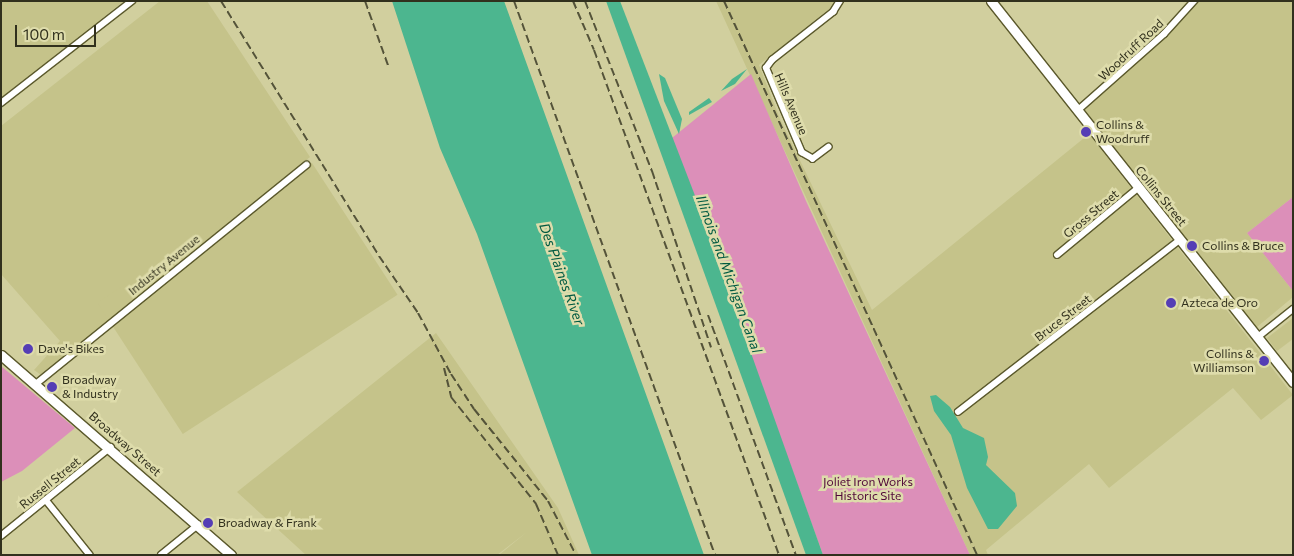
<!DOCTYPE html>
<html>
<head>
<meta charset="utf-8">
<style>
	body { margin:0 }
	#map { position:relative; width:1294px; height:556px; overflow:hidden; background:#d1cf9e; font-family:Commissioner,sans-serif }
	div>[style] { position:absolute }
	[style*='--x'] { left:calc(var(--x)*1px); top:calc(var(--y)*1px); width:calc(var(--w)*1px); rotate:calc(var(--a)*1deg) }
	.built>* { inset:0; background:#c5c38a; transform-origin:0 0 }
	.green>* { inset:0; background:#dc8fb9 }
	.water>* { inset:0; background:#4cb68f }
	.roads { filter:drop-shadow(1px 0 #5b592c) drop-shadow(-1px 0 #5b592c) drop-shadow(0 1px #5b592c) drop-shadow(0 -1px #5b592c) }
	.street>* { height:5.5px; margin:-2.75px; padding:0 2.75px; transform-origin:2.75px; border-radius:2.75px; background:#fff }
	.primary>* { height:9px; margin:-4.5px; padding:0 4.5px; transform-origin:4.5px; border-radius:4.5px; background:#fff }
	.rail>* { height:2px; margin-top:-1px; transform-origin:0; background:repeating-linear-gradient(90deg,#545339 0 8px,transparent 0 12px) }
	.dots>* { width:14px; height:14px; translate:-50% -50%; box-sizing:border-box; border:2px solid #dedcab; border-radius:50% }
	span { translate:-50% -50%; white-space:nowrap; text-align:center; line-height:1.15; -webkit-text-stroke:5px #dedcab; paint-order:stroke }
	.street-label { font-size:12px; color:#31301d }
	.poi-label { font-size:12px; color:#31301d }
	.left { translate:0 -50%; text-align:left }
	.right { translate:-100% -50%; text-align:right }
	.park-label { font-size:12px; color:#500738 }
	.water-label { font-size:14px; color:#005a41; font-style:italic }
	.frame { position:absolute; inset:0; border:2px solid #31301d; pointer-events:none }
	.scale { position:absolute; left:15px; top:25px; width:81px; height:22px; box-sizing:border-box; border:2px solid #31301d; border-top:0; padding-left:6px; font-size:15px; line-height:18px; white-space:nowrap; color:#31301d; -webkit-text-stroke:4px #dedcab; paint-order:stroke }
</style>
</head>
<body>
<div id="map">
	<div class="built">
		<i style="clip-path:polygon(1px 1px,124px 1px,1px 98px)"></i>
		<i style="clip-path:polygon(160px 1px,207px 1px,310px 157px,44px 377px,34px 370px,60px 341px,1px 274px,1px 126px)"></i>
		<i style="clip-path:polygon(716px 1px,839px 1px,759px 65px,780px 119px,872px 310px,1089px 134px,1293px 395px,1261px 420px,1233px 388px,1109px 488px,1089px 464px,986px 550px,988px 555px,970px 555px)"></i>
		<i style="clip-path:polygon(1195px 1px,1293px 1px,1293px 197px,1247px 233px,1293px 291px,1293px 297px,1257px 327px,1080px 111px,1109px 87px)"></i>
		<i style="left:312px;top:163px;width:157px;height:256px;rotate:57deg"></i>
		<i style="clip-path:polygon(1293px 318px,1293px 339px,1277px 351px,1267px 338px)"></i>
		<i style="clip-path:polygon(436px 333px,558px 508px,579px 555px,499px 555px,527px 532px,497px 555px,306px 555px,237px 492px)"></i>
	</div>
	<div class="green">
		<i style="clip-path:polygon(751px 74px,806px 201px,970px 555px,823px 555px,672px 138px)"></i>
		<i style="clip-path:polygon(1293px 197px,1293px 291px,1247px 233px)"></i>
		<i style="clip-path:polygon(1px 366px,75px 428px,22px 471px,1px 482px)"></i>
	</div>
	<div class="water">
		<i style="clip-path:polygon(392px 1px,504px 1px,704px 555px,592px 555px,477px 234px,440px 148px)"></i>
		<i style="clip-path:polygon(606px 1px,620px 1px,694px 193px,823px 555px,806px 555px)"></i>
		<i style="clip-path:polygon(747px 69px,735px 84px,721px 91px,732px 79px)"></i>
		<i style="clip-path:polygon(659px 74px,665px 78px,682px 119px,679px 134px,664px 101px)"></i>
		<i style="clip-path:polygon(709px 98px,712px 102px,689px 115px,689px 112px)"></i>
		<i style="clip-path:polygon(936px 395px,950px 407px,963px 428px,984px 438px,988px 457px,986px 465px,1015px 493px,1017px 506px,998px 529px,988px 529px,967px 488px,951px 435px,934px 411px,930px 396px)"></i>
	</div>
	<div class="roads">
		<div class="street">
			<i style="--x:1;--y:103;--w:166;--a:-37.9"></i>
			<i style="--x:1077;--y:111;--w:116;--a:-41.5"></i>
			<i style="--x:1164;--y:34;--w:45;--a:-47.7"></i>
			<i style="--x:829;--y:147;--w:20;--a:143"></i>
			<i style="--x:813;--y:159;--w:13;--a:-151"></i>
			<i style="--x:802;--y:153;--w:92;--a:-113"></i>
			<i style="--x:766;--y:68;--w:10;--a:-53"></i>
			<i style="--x:772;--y:60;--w:78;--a:-38.2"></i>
			<i style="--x:833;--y:12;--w:13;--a:-58"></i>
			<i style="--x:1057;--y:255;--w:105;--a:-39.6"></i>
			<i style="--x:1258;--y:337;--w:45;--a:-38.7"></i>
			<i style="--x:36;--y:384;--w:348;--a:-39"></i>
			<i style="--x:958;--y:412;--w:281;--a:-37.8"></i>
			<i style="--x:46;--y:500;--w:70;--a:51.3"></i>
			<i style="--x:1;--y:536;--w:141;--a:-39"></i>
			<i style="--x:161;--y:555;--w:48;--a:-39"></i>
		</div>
		<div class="primary">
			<i style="--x:991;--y:1;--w:486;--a:51.6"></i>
			<i style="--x:1;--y:355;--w:305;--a:41"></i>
		</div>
	</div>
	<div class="rail">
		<i style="--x:221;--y:1;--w:300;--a:58.2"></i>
		<i style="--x:379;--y:256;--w:69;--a:55.6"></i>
		<i style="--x:418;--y:313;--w:69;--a:61.6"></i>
		<i style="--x:451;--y:374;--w:42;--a:56.7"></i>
		<i style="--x:474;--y:409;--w:118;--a:51.2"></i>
		<i style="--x:548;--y:501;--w:61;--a:62.6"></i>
		<i style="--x:365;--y:1;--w:71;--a:70.3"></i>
		<i style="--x:514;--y:1;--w:589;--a:70.06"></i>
		<i style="--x:573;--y:1;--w:53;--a:66.8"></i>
		<i style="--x:594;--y:50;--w:538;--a:69.88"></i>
		<i style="--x:585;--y:1;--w:183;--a:68.5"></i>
		<i style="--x:652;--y:171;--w:186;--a:71.5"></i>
		<i style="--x:724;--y:1;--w:609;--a:65.45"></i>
		<i style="--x:708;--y:315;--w:256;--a:69.9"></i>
		<i style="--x:444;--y:368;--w:30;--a:76"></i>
		<i style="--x:451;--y:397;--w:137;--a:51.5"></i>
		<i style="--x:536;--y:504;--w:56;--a:66.7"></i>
	</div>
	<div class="dots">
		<i style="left:1086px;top:132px;background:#553eb5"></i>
		<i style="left:1192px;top:246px;background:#553eb5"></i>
		<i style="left:1171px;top:303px;background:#553eb5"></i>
		<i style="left:28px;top:349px;background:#553eb5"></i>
		<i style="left:1264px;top:361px;background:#553eb5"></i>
		<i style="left:52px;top:387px;background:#553eb5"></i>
		<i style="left:208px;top:523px;background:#553eb5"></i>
	</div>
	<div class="street-label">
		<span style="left:1131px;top:50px;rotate:-43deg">Woodruff Road</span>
		<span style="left:791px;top:104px;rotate:67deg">Hills Avenue</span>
		<span style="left:1161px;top:196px;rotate:51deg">Collins Street</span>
		<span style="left:1091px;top:214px;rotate:-40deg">Gross Street</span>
		<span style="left:164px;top:265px;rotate:-39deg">Industry Avenue</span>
		<span style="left:1063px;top:318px;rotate:-38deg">Bruce Street</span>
		<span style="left:125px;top:444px;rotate:41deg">Broadway Street</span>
		<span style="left:50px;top:483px;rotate:-39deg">Russell Street</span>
	</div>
	<div class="poi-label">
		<span class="left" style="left:1096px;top:132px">Collins &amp;<br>Woodruff</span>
		<span class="left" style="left:1202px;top:246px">Collins &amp; Bruce</span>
		<span class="left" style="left:1181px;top:303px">Azteca de Oro</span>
		<span class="left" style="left:38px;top:349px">Dave's Bikes</span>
		<span class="right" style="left:1254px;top:361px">Collins &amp;<br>Williamson</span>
		<span class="left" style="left:62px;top:387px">Broadway<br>&amp; Industry</span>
		<span class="left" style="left:218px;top:523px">Broadway &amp; Frank</span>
	</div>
	<div class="park-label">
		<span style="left:868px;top:489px">Joliet Iron Works<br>Historic Site</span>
	</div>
	<div class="water-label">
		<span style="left:562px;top:274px;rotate:70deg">Des Plaines River</span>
		<span style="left:729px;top:274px;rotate:70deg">Illinois and Michigan Canal</span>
	</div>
	<div class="frame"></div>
	<div class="scale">100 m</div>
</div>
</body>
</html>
